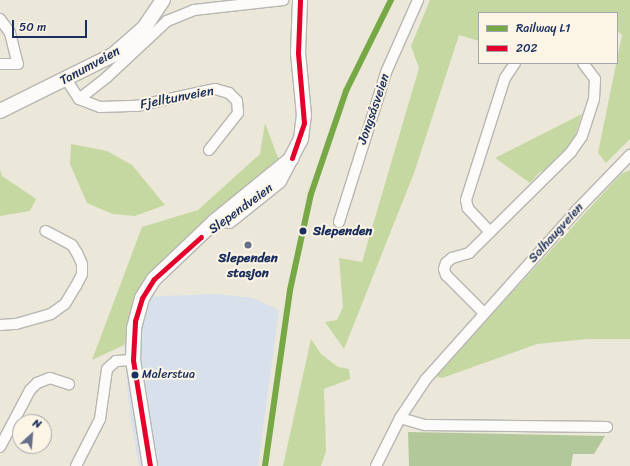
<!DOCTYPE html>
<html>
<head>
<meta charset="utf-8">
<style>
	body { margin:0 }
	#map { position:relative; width:630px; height:466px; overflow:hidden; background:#ebe7d9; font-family:Sriracha,sans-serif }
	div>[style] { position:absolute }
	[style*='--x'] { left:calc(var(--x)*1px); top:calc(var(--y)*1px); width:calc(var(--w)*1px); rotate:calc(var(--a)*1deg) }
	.built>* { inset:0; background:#d8e1eb }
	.green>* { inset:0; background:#c6d8a1 }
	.forest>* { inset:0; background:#b3c89a }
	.roads { filter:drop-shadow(1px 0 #b7b6b2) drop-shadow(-1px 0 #b7b6b2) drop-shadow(0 1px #b7b6b2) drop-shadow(0 -1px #b7b6b2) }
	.street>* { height:10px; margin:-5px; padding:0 5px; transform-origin:5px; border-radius:5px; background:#fcfbf9 }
	.secondary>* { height:14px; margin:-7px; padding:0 7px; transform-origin:7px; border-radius:7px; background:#fcfbf9 }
	.bus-1>* { height:5px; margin:-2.5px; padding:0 2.5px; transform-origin:2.5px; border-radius:2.5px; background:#e4002b }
	.rail-1>* { height:6px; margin:-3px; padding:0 3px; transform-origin:3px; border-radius:3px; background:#76a845 }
	.dots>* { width:11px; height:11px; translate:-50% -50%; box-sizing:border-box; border:2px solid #fcf5e5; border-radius:50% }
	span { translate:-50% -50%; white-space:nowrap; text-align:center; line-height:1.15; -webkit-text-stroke:4px #fcf5e5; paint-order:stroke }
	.bus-label { font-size:12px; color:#1b2f5e }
	.left { translate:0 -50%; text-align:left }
	.street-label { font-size:13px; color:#1b2f5e }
	.stop-label { font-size:13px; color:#1b2f5e; font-weight:700 }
	.poi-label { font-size:13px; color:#1b2f5e; font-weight:700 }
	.legend { position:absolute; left:478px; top:12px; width:140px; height:52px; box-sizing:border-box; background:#fcf5e5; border:1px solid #a2a6af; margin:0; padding:5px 7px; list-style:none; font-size:12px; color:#1b2f5e }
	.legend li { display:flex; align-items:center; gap:8px; height:20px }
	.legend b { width:20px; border:1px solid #a2a6af }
	.north { position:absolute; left:12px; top:414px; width:40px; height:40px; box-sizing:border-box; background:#fcf5e5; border:1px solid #a2a6af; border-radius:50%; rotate:26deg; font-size:11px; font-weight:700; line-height:16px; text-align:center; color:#1b2f5e }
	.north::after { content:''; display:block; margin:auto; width:14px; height:18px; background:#646f89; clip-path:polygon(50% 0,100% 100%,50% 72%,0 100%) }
	.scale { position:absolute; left:12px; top:20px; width:75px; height:18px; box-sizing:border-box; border:2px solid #1b2f5e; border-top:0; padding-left:5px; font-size:12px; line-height:14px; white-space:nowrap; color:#1b2f5e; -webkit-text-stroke:3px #fcf5e5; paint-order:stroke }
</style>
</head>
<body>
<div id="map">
	<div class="built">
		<i style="clip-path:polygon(217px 294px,253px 298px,279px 310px,258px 466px,139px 466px,130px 416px,124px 345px,137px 297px)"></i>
	</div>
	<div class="green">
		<i style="clip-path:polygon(430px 0,630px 0,630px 139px,606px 163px,598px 153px,622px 35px,617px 30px,617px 13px,479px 13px,479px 41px,459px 35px,414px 173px,344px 349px,325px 322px,337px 320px,343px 307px,339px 258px,362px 262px,419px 68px,411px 46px)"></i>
		<i style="clip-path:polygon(582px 114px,572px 146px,553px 169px,540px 172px,530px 183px,495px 158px)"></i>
		<i style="clip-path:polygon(265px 123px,280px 163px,153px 274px,129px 326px,124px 345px,92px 360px,142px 227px,198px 210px,260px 154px)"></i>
		<i style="clip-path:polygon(71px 144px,107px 151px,132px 165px,165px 205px,135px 216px,113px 214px,87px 203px,70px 164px)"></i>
		<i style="clip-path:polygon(0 170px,2px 176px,36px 199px,30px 211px,0 216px)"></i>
		<i style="clip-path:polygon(630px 170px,630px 339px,587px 339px,537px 344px,442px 378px,438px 377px,437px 374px,621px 174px)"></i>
		<i style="clip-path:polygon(311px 339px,321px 354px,338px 367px,349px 369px,350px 379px,324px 389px,326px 451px,321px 466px,283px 466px)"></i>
	</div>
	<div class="forest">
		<i style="clip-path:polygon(408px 432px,605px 436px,594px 454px,573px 454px,571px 466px,409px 466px)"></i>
	</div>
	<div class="roads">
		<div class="street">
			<i style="--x:0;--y:19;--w:17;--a:54"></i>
			<i style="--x:10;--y:33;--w:32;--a:76"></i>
			<i style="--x:18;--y:64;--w:18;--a:180"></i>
			<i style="--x:66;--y:79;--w:24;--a:57"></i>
			<i style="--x:79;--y:99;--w:22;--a:21"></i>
			<i style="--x:100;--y:107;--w:37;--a:-2"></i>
			<i style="--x:137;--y:106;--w:80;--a:-12.3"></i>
			<i style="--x:215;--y:89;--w:15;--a:16"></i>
			<i style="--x:229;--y:93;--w:11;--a:45"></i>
			<i style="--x:237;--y:101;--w:12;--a:85"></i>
			<i style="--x:238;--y:113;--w:47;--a:128.1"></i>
			<i style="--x:79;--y:99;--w:36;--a:-38"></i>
			<i style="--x:107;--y:77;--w:82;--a:-43"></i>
			<i style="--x:167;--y:21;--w:29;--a:-22"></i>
			<i style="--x:194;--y:10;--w:90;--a:-6.4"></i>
			<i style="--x:339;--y:222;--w:159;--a:-72.5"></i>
			<i style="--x:387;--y:70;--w:77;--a:-66.1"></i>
			<i style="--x:490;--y:232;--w:33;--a:-133"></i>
			<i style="--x:468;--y:208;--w:8;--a:-104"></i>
			<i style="--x:466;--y:200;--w:128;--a:-72.3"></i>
			<i style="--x:505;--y:78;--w:18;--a:-56"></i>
			<i style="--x:484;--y:313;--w:54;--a:-135"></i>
			<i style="--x:446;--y:275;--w:6;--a:-108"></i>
			<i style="--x:444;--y:269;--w:6;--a:-72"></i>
			<i style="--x:446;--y:263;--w:8;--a:-40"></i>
			<i style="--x:452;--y:258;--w:18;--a:-16"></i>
			<i style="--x:469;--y:253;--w:144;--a:-44.7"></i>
			<i style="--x:571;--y:152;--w:19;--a:-55"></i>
			<i style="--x:582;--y:136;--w:39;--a:-72"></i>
			<i style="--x:594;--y:99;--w:20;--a:-87"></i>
			<i style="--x:595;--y:79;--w:20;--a:-127"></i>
			<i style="--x:0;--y:325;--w:16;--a:-4"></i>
			<i style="--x:16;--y:324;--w:36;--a:-16"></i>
			<i style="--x:51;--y:314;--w:17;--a:-36"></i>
			<i style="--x:65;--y:304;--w:21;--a:-59"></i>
			<i style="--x:76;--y:286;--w:13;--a:-63"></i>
			<i style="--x:82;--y:274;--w:10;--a:-90"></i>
			<i style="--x:82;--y:264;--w:12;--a:-114"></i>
			<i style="--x:77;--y:253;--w:9;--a:-122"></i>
			<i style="--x:72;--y:245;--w:30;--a:-152"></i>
			<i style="--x:400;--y:418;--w:26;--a:16"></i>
			<i style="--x:425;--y:425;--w:182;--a:0.6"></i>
			<i style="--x:0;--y:447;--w:64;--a:-62.2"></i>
			<i style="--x:30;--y:390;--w:10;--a:-45"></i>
			<i style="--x:37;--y:383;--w:14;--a:-21"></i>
			<i style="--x:50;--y:378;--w:20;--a:18"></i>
			<i style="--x:76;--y:466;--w:53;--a:-62.9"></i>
			<i style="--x:100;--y:419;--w:50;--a:-82"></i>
			<i style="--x:107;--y:369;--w:12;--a:-42"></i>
			<i style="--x:116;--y:361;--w:17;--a:-3"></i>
			<i style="--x:376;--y:466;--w:54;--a:-63.4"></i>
			<i style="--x:400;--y:418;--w:47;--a:-56.3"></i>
			<i style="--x:426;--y:379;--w:225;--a:-48.2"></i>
			<i style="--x:576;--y:211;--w:78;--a:-46"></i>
		</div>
		<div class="secondary">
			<i style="--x:0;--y:111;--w:126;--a:-26.4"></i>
			<i style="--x:113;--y:55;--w:41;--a:-41.1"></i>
			<i style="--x:144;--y:28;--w:34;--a:-56"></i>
			<i style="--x:229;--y:221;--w:64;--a:-38.7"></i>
			<i style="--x:279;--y:181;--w:47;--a:-62.4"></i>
			<i style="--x:301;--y:139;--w:24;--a:-83"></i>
			<i style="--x:304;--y:115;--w:62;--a:-95.5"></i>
			<i style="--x:298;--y:53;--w:53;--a:-87.8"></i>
			<i style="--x:150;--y:466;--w:107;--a:-99.1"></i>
			<i style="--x:133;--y:360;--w:32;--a:-88"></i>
			<i style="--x:134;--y:328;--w:31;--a:-75"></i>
			<i style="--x:142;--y:298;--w:22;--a:-58"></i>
			<i style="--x:154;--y:279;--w:84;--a:-43.6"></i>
			<i style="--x:215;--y:221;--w:99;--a:-39.3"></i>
		</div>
	</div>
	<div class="bus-1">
		<i style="--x:292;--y:158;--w:37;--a:-71"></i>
		<i style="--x:304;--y:123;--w:70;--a:-94.9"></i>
		<i style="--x:298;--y:53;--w:53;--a:-87.8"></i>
		<i style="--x:150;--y:466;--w:107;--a:-99.1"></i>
		<i style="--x:133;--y:360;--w:39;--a:-87"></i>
		<i style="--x:135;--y:321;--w:24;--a:-73"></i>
		<i style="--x:142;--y:298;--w:22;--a:-58"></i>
		<i style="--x:154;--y:279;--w:63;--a:-41.8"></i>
	</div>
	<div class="rail-1">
		<i style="--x:265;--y:466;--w:178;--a:-81.9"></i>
		<i style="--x:290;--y:290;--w:98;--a:-77.7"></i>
		<i style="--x:311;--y:194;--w:109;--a:-71.2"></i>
		<i style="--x:346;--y:91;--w:102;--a:-63.7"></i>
	</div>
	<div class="dots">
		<i style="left:303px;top:231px;background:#1b2f5e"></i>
		<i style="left:248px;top:245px;background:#646f89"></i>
		<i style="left:135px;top:375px;background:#1b2f5e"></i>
	</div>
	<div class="bus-label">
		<span class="left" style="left:142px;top:375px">Malerstua</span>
	</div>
	<div class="street-label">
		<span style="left:90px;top:66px;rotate:-29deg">Tanumveien</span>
		<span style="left:177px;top:98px;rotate:-11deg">Fjelltunveien</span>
		<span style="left:374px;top:109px;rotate:-71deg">Jongsåsveien</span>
		<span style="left:241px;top:209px;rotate:-36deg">Slependveien</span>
		<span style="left:556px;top:233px;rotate:-48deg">Solhaugveien</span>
	</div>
	<div class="stop-label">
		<span class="left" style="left:313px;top:231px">Slependen</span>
	</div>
	<div class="poi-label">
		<span style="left:248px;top:266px">Slependen<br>stasjon</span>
	</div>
	<ul class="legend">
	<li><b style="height:5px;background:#76a845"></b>Railway L1</li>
	<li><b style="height:5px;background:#e4002b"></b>202</li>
	</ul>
	<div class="north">N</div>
	<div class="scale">50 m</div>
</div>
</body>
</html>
